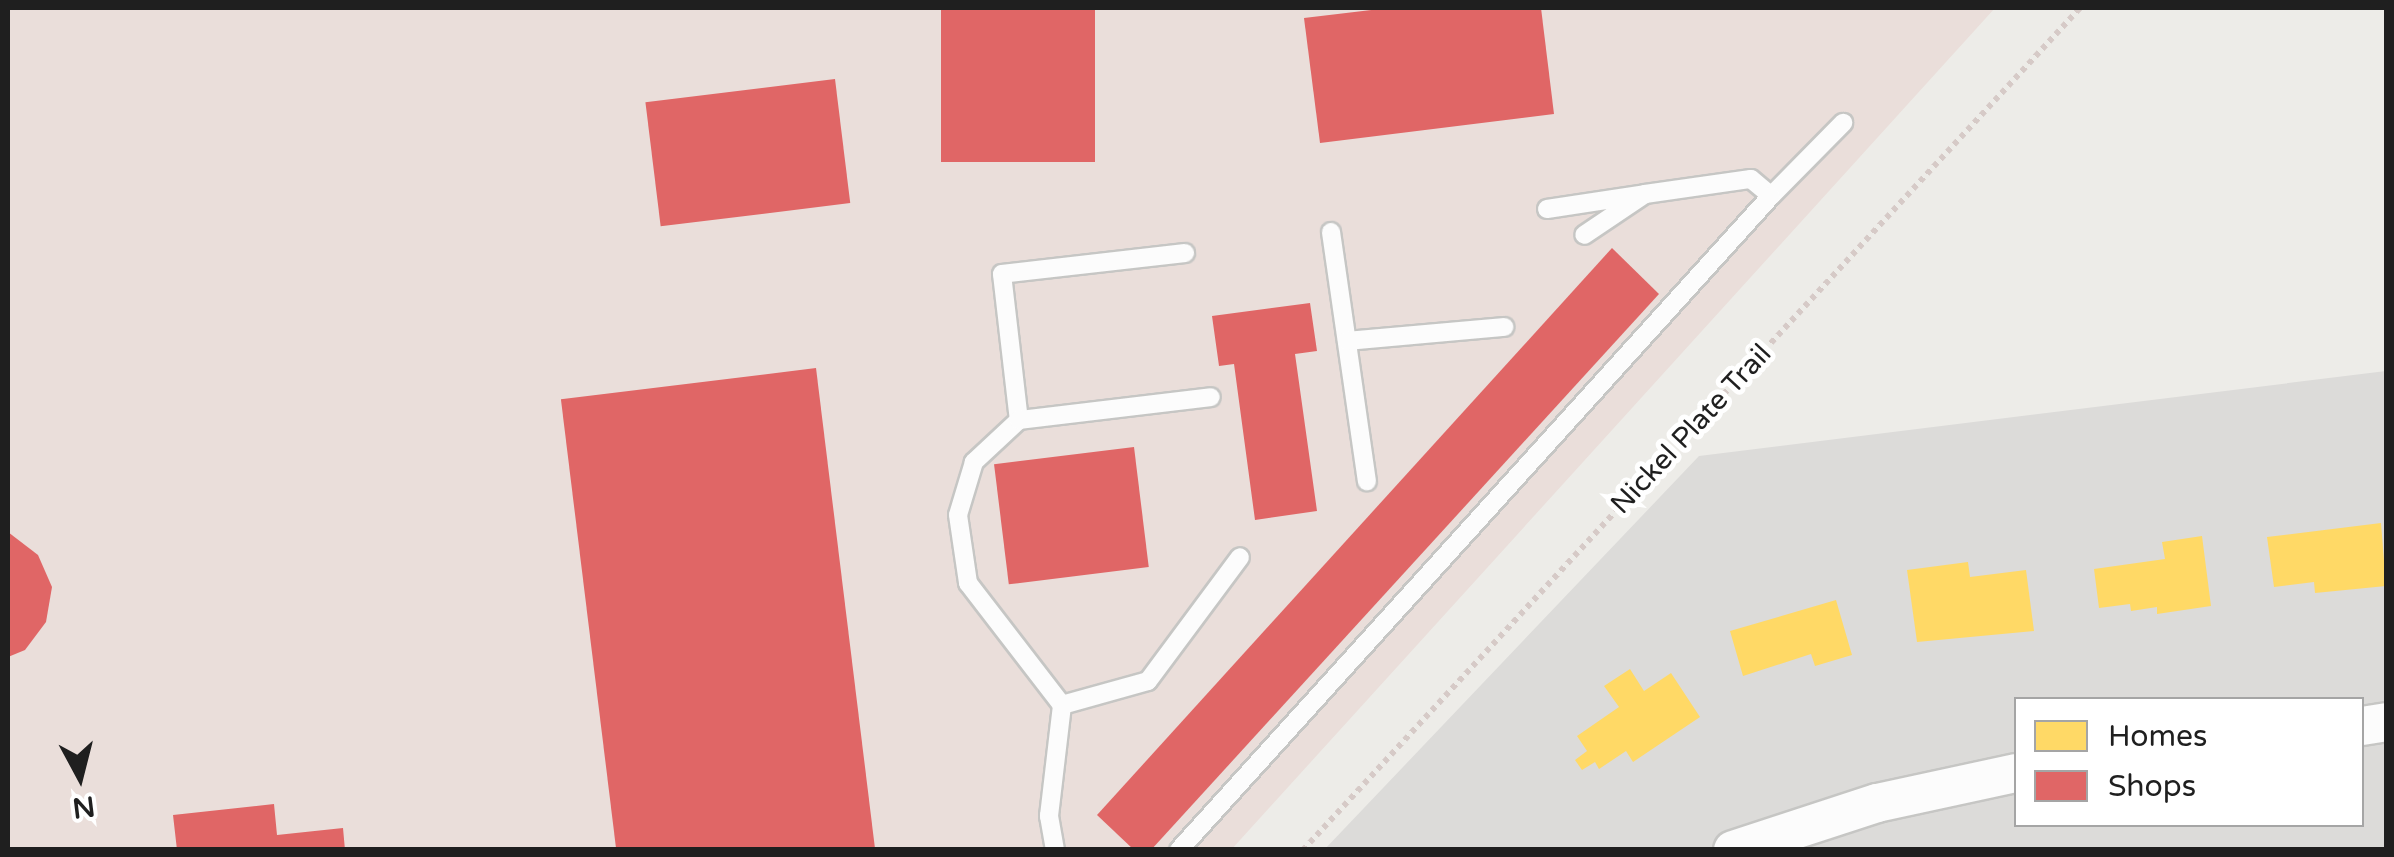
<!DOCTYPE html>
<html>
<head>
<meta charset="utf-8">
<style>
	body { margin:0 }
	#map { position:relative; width:2394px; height:857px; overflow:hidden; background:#edece8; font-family:"Varela Round",sans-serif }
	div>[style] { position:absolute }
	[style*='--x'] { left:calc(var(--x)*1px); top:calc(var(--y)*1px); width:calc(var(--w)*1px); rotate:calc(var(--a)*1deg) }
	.residential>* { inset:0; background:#dcdbd9 }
	.commercial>* { inset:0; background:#eadeda }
	.homes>* { inset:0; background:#ffd966 }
	.shops>* { inset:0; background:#e06666; transform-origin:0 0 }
	.path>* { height:6px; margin-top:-3px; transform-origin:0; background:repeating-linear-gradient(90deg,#d6cac7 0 5px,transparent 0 10px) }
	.roads { filter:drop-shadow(2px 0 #c6c6c4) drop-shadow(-2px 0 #c6c6c4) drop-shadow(0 2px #c6c6c4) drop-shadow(0 -2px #c6c6c4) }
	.lane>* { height:18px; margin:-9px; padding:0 9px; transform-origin:9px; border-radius:9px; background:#fcfcfc }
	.street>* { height:38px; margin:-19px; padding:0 19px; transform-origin:19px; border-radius:19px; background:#fcfcfc }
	span { translate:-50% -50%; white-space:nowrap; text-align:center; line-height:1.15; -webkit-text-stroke:10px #fff; paint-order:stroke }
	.street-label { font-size:28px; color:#1f1f1f }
	.frame { position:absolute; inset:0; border:10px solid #1f1f1f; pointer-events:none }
	.legend { position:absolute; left:2014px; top:697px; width:350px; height:130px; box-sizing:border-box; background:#fff; border:2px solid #a5a5a5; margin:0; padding:12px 18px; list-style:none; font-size:30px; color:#1f1f1f }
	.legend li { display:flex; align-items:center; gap:20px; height:50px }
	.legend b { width:50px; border:2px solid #a5a5a5 }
	.north { position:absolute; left:30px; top:727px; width:100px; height:100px; -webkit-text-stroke:8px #fff; paint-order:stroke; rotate:173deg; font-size:28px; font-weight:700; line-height:40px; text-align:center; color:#1f1f1f }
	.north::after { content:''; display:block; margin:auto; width:35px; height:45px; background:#1f1f1f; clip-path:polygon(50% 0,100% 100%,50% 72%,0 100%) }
</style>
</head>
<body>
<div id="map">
	<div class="residential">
		<i style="clip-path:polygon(evenodd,2386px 371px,2386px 849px,1324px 850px,1699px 456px,2386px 371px,2016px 700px,2362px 700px,2362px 824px,2016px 824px,2016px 700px)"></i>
	</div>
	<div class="commercial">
		<i style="clip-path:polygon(8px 8px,1995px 8px,1231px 850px,8px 849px)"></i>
	</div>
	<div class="homes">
		<i style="clip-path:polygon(2381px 523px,2386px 586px,2315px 593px,2314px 582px,2274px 587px,2267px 537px)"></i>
		<i style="clip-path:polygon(2202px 536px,2211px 606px,2157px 614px,2157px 607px,2131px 611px,2130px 604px,2099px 608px,2094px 569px,2165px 559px,2162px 542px)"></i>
		<i style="clip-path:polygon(1968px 562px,1970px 577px,2026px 570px,2034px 631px,1917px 642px,1907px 570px)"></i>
		<i style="clip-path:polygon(1836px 600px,1852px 655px,1815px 666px,1811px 654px,1743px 676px,1730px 631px)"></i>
		<i style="clip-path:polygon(1630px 669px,1644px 691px,1671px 673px,1700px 717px,1633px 762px,1626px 751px,1599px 769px,1595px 762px,1582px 770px,1575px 760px,1587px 751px,1577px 736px,1619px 707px,1604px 686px)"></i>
	</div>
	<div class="shops">
		<i style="left:941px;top:8px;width:154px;height:154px"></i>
		<i style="clip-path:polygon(1388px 8px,1541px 8px,1554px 114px,1320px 143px,1304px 18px)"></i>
		<i style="left:835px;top:79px;width:125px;height:191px;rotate:83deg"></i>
		<i style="clip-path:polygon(1612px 248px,1659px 294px,1151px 850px,1134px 850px,1097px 815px)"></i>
		<i style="clip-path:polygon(1310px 303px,1317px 351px,1295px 354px,1317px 511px,1255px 520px,1234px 364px,1219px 366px,1212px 316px)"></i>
		<i style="left:816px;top:368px;width:485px;height:257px;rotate:83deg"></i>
		<i style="left:1134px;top:447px;width:121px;height:141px;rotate:83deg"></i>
		<i style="clip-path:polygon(8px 532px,38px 555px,52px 587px,46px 622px,25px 650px,8px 657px)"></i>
		<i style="clip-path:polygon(274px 804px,277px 835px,343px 828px,345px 850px,177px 850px,173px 815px)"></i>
	</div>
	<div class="path">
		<i style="--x:1303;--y:850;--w:1146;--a:-47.3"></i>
	</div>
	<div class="roads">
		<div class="lane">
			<i style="--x:1645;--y:194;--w:107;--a:-8.1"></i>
			<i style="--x:1751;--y:179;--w:26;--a:40"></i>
			<i style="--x:1771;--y:196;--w:103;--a:-45.4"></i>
			<i style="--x:1547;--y:209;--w:99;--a:-8.7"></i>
			<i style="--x:1645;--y:194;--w:73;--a:146.1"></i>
			<i style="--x:1331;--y:232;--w:252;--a:81.8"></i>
			<i style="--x:1185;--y:253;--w:184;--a:173.5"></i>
			<i style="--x:1002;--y:274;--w:147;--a:83.4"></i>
			<i style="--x:1019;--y:420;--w:62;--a:137"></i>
			<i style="--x:974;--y:462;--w:55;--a:106.8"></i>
			<i style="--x:958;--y:515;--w:69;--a:81.6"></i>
			<i style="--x:968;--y:583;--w:154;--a:52.4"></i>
			<i style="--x:1062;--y:705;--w:89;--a:-15.6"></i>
			<i style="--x:1148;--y:681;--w:154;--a:-53.4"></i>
			<i style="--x:1347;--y:341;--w:158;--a:-5.1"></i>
			<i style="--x:1019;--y:420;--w:193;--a:-6.8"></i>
			<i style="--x:1055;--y:850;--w:35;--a:-100"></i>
			<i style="--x:1049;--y:816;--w:112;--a:-83.3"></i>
			<i style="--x:1179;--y:850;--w:882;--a:-47.85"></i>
		</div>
		<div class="street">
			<i style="--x:2362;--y:726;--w:24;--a:-9"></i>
			<i style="--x:1733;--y:850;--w:151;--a:-18.1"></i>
			<i style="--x:1877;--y:803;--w:142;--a:-12.2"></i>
		</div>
	</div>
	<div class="street-label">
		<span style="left:1691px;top:429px;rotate:-47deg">Nickel Plate Trail</span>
	</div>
	<div class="frame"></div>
	<ul class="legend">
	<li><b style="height:28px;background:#ffd966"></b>Homes</li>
	<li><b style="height:28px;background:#e06666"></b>Shops</li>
	</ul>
	<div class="north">N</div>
</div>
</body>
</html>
